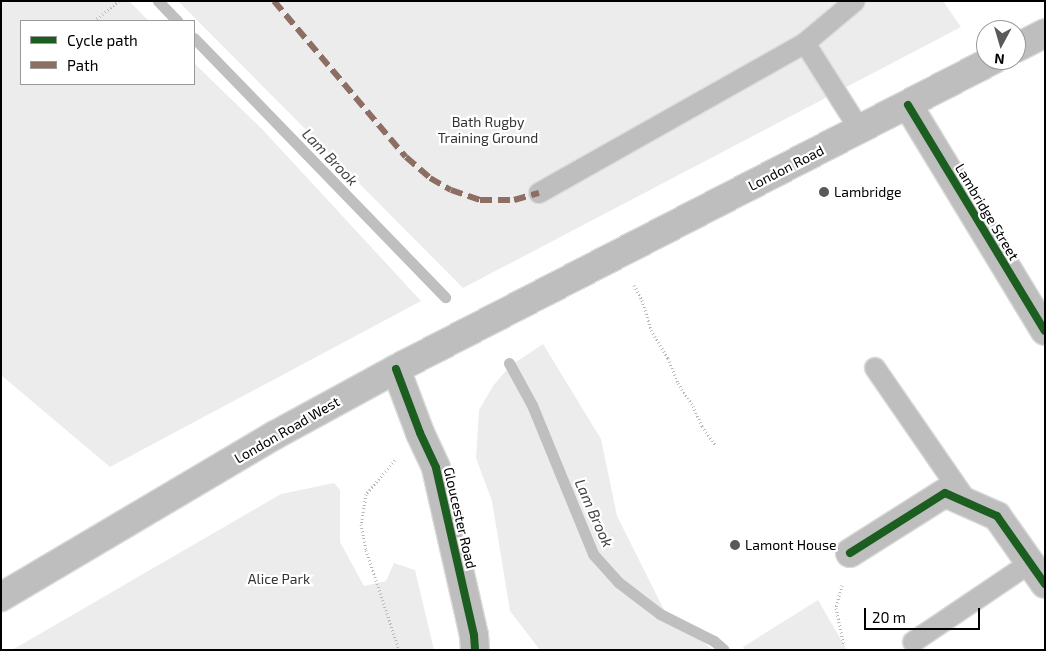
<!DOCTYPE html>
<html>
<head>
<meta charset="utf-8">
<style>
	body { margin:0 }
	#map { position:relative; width:1046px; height:651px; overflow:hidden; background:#fff; font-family:"Exo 2",sans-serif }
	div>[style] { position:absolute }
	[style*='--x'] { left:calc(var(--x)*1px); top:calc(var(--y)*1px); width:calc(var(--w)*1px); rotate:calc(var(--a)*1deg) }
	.green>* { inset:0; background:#ececec }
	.stream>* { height:11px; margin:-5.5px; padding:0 5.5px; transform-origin:5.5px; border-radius:5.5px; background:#bfbfbf }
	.path>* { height:3px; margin-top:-1.5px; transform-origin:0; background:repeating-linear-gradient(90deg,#b9b9b9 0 1px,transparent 0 3.5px) }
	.roads { filter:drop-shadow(1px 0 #dbdbdb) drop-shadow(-1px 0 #dbdbdb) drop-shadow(0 1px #dbdbdb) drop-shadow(0 -1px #dbdbdb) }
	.lane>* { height:20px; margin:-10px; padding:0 10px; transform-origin:10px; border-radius:10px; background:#bebebe }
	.street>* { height:28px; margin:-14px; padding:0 14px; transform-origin:14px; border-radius:14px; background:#bebebe }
	.highway>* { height:28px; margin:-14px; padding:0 14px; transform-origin:14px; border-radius:14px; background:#bebebe }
	.quiet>* { height:6px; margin-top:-3px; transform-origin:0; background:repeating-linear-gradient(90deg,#8d6e63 0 12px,transparent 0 18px) }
	.cycleway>* { height:8px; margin:-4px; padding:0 4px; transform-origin:4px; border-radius:4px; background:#1b5e20 }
	.dots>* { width:14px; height:14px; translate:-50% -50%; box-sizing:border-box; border:2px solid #fff; border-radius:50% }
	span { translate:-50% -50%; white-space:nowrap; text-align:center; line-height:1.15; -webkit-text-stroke:4.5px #fff; paint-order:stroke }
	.park-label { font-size:14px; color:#333 }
	.street-label { font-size:14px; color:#000 }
	.poi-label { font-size:14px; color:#000 }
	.left { translate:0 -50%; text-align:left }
	.water-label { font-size:15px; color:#444; font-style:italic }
	.frame { position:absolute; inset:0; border:2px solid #000; pointer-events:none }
	.legend { position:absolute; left:20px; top:20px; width:175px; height:65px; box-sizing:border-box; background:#fff; border:1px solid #999; margin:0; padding:6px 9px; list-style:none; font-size:15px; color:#000 }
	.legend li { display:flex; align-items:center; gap:10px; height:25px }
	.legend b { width:25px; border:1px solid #999 }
	.north { position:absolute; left:976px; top:20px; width:50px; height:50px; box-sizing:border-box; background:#fff; border:1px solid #999; border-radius:50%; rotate:186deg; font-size:14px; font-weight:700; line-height:20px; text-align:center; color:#000 }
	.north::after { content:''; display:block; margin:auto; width:18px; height:22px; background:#595959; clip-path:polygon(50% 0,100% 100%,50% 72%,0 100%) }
	.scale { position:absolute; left:864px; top:608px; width:116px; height:22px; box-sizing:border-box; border:2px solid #000; border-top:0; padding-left:6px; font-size:15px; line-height:18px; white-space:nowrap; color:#000; -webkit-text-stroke:4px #fff; paint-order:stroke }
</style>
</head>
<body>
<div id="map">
	<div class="green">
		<i style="clip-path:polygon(1px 1px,129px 1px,149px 21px,21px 21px,21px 84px,194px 84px,194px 63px,262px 129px,421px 301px,110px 467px,1px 375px)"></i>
		<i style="clip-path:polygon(178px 1px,943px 1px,961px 27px,463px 288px)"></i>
		<i style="clip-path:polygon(543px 344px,601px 439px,617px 516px,664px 610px,713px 650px,540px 650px,510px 611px,492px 501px,476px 458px,479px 410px,493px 386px,510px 366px)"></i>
		<i style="clip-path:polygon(334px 483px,340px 490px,340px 542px,364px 586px,386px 581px,394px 563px,415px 570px,434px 650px,12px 650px,281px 494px)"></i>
		<i style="clip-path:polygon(818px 600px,847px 650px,745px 650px,743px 647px)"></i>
	</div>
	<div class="stream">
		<i style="--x:158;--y:1;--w:28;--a:46"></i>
		<i style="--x:194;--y:38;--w:361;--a:45.9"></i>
		<i style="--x:509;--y:363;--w:48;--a:61.3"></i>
		<i style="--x:532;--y:405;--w:161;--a:67.7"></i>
		<i style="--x:593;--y:554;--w:38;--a:48"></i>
		<i style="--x:618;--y:582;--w:53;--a:37.3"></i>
		<i style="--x:660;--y:614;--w:60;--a:26.6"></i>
		<i style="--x:714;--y:641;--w:13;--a:42"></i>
	</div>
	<div class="path">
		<i style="--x:94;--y:21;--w:32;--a:-39"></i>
		<i style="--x:634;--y:285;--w:17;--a:62"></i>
		<i style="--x:642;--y:300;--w:31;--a:73"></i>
		<i style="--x:651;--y:330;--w:33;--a:59"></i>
		<i style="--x:668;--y:358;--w:27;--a:68"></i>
		<i style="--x:678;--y:383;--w:27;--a:57"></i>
		<i style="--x:693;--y:406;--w:22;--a:66"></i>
		<i style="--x:702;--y:426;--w:24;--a:55"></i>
		<i style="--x:395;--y:460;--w:45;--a:130.5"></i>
		<i style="--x:366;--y:494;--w:30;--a:99"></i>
		<i style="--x:361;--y:524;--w:26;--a:79"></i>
		<i style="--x:366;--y:550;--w:105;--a:71.7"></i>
		<i style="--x:842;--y:585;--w:24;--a:105"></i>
		<i style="--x:836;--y:608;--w:38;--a:78"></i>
	</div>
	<div class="roads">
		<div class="lane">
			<i style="--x:805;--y:43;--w:103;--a:57.7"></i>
			<i style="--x:539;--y:193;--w:305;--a:-29.4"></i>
			<i style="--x:805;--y:43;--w:65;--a:-40"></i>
			<i style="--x:875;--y:368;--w:164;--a:55.4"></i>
			<i style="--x:913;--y:642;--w:141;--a:-34"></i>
		</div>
		<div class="street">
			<i style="--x:908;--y:105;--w:264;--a:58.8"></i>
			<i style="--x:396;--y:369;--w:68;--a:69.4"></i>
			<i style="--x:420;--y:433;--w:38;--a:65"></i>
			<i style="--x:436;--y:468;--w:171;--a:77.2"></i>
			<i style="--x:474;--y:635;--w:15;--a:86"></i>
			<i style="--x:850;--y:553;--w:112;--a:-32.3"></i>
			<i style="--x:945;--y:493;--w:57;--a:23.9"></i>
			<i style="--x:997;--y:516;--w:83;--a:54.8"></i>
		</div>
		<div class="highway">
			<i style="--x:1016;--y:48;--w:33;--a:-27"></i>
			<i style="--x:1;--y:597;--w:318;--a:-30.6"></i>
			<i style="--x:275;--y:435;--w:138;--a:-28.6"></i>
			<i style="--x:396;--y:369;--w:672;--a:-27.37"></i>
		</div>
	</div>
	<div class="quiet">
		<i style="--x:274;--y:1;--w:204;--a:49.8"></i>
		<i style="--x:406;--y:157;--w:32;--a:41"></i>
		<i style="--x:430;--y:178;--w:24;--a:30"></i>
		<i style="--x:451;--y:190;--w:31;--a:19"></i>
		<i style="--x:480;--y:200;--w:34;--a:0"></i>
		<i style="--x:514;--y:200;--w:26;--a:-16"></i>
	</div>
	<div class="cycleway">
		<i style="--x:908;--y:105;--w:264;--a:58.8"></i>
		<i style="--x:396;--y:369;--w:68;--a:69.4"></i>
		<i style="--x:420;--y:433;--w:38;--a:65"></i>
		<i style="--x:436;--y:468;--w:171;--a:77.2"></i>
		<i style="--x:474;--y:635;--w:15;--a:86"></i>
		<i style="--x:850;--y:553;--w:112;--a:-32.3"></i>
		<i style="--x:945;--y:493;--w:57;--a:23.9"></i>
		<i style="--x:997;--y:516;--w:83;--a:54.8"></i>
	</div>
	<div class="dots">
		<i style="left:824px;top:192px;background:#595959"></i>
		<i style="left:735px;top:545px;background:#595959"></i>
	</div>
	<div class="park-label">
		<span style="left:488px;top:130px">Bath Rugby<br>Training Ground</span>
		<span style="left:279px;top:579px">Alice Park</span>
	</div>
	<div class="street-label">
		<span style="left:786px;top:168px;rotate:-27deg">London Road</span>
		<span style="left:987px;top:212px;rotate:59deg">Lambridge Street</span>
		<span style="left:287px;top:430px;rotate:-30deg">London Road West</span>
		<span style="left:460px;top:518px;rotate:77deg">Gloucester Road</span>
	</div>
	<div class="poi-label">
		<span class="left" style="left:834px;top:192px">Lambridge</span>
		<span class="left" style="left:745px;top:545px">Lamont House</span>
	</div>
	<div class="water-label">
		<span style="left:330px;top:157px;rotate:46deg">Lam Brook</span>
		<span style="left:594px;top:513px;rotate:66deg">Lam Brook</span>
	</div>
	<div class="frame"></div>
	<ul class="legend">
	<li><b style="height:6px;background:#1b5e20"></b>Cycle path</li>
	<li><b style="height:6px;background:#8d6e63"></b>Path</li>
	</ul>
	<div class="north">N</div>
	<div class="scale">20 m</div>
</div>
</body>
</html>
